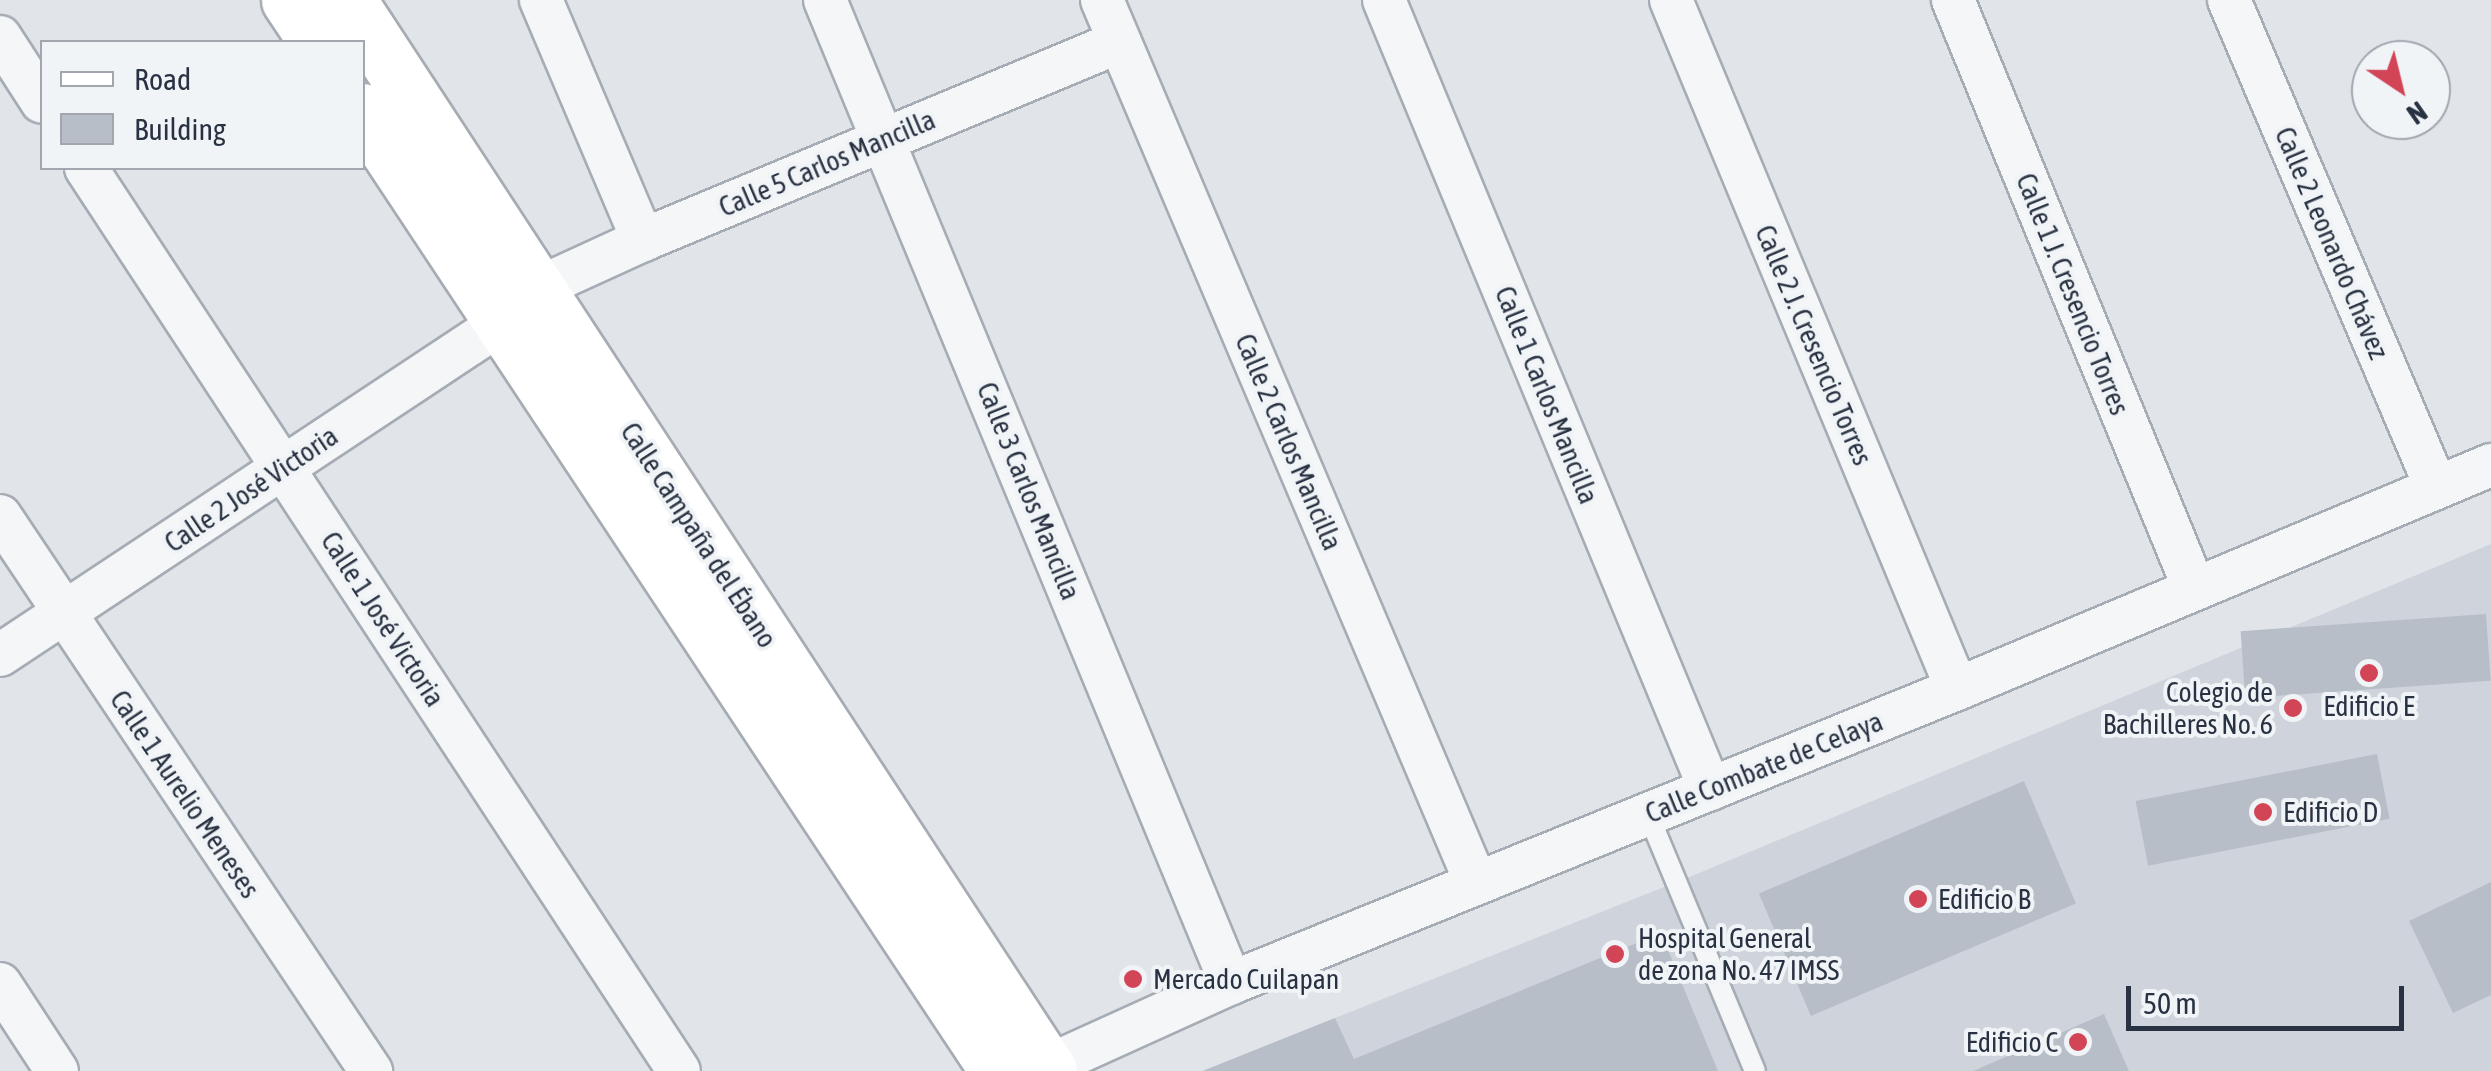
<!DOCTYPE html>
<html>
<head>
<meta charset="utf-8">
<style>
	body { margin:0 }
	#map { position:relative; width:2491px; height:1071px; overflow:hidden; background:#e1e5ea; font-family:"Asap Condensed",sans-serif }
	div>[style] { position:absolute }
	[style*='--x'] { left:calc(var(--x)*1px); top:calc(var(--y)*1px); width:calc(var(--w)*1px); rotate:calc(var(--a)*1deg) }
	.built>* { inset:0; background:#cfd4dc }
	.building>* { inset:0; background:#b8bec7; transform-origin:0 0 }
	.roads { filter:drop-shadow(2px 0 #a6acb4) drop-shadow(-2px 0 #a6acb4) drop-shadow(0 2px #a6acb4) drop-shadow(0 -2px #a6acb4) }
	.lane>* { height:20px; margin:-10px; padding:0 10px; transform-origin:10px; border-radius:10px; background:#f4f6f8 }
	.street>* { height:42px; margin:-21px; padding:0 21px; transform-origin:21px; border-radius:21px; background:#f4f6f8 }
	.secondary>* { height:55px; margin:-27.5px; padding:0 27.5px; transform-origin:27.5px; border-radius:27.5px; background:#fff }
	.dots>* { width:28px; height:28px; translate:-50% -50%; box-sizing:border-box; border:5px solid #f1f4f7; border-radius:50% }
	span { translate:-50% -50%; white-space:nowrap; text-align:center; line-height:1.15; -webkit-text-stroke:8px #f1f4f7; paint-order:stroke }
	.street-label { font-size:28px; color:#293242 }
	.poi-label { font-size:28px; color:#293242 }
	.right { translate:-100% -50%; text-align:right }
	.left { translate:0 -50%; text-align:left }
	.legend { position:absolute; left:40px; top:40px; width:325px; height:130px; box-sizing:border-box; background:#f1f4f7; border:2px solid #a1a6af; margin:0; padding:12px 18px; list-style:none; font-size:30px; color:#293242 }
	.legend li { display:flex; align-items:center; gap:20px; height:50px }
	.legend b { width:50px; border:2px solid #a1a6af }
	.north { position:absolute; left:2351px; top:40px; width:100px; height:100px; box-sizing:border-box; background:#f1f4f7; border:2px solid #a1a6af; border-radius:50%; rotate:145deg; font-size:28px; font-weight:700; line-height:40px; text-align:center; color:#293242 }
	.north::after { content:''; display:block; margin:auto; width:35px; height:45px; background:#d14557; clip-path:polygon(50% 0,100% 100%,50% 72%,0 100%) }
	.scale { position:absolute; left:2126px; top:986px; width:278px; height:45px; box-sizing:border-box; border:5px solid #293242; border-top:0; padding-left:12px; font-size:30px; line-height:35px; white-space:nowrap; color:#293242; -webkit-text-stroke:8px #f1f4f7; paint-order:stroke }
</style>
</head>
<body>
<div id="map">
	<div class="built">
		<i style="clip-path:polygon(2491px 544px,2491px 1071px,1202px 1071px,1699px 873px)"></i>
	</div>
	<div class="building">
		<i style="left:2486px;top:614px;width:67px;height:246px;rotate:86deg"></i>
		<i style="left:2377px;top:754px;width:66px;height:246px;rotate:79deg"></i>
		<i style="left:2024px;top:781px;width:133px;height:288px;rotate:67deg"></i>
		<i style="clip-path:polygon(2491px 882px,2491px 995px,2453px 1013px,2409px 921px)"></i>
		<i style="clip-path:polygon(1661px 933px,1718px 1071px,1203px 1071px,1335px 1018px,1354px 1059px)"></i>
		<i style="clip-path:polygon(2104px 1014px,2129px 1071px,1973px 1071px)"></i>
	</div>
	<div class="roads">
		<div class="lane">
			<i style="--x:1648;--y:814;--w:278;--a:67.4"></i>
		</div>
		<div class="street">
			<i style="--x:541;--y:0;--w:261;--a:67"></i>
			<i style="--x:825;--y:0;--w:1064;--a:67.56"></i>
			<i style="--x:1102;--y:0;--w:959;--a:67.04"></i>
			<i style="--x:1384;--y:0;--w:854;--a:67.55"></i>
			<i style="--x:1671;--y:0;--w:746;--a:67.46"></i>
			<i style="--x:1953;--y:0;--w:635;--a:67.71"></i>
			<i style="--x:2229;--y:0;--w:529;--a:66.97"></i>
			<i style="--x:0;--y:37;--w:77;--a:57.1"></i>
			<i style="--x:86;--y:168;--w:1080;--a:56.71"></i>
			<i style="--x:538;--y:288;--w:115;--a:-24.6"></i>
			<i style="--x:643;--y:240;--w:516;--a:-22.59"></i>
			<i style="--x:0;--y:516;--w:668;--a:56.24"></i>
			<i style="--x:0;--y:655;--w:603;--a:-33.51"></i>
			<i style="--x:0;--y:984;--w:104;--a:56.8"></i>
			<i style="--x:1037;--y:1071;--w:213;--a:-24.4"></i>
			<i style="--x:1231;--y:983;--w:783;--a:-22.05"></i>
			<i style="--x:1957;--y:689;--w:579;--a:-22.76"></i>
		</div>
		<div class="secondary">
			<i style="--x:289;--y:0;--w:50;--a:56.3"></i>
			<i style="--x:348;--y:0;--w:1280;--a:56.79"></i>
			<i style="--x:362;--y:111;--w:1152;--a:56.48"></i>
		</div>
	</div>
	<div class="dots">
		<i style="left:2369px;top:673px;background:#d14557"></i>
		<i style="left:2293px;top:708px;background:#d14557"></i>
		<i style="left:2263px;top:812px;background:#d14557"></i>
		<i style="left:1918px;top:899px;background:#d14557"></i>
		<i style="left:1615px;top:954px;background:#d14557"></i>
		<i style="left:1133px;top:979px;background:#d14557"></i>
		<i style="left:2078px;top:1042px;background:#d14557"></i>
	</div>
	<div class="street-label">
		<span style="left:827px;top:163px;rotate:-23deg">Calle 5 Carlos Mancilla</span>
		<span style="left:2332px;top:243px;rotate:67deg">Calle 2 Leonardo Chávez</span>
		<span style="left:2073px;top:294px;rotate:68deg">Calle 1 J. Cresencio Torres</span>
		<span style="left:1814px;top:345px;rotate:67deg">Calle 2 J. Cresencio Torres</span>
		<span style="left:1547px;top:395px;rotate:68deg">Calle 1 Carlos Mancilla</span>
		<span style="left:1289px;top:442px;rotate:67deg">Calle 2 Carlos Mancilla</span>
		<span style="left:251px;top:489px;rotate:-34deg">Calle 2 José Victoria</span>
		<span style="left:1029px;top:491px;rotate:68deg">Calle 3 Carlos Mancilla</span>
		<span style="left:699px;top:535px;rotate:57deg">Calle Campaña del Ébano</span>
		<span style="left:383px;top:619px;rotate:57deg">Calle 1 José Victoria</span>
		<span style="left:1764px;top:767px;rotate:-22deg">Calle Combate de Celaya</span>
		<span style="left:185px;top:794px;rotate:56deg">Calle 1 Aurelio Meneses</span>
	</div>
	<div class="poi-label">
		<span class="right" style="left:2273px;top:708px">Colegio de<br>Bachilleres No. 6</span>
		<span style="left:2369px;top:706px">Edificio E</span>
		<span class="left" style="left:2283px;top:812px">Edificio D</span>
		<span class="left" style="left:1938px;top:899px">Edificio B</span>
		<span class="left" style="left:1638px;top:954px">Hospital General<br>de zona No. 47 IMSS</span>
		<span class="left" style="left:1153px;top:979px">Mercado Cuilapan</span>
		<span class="right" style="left:2058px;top:1042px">Edificio C</span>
	</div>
	<ul class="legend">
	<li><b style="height:12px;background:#fff"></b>Road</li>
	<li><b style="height:28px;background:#b8bec7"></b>Building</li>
	</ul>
	<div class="north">N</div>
	<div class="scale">50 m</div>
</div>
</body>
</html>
